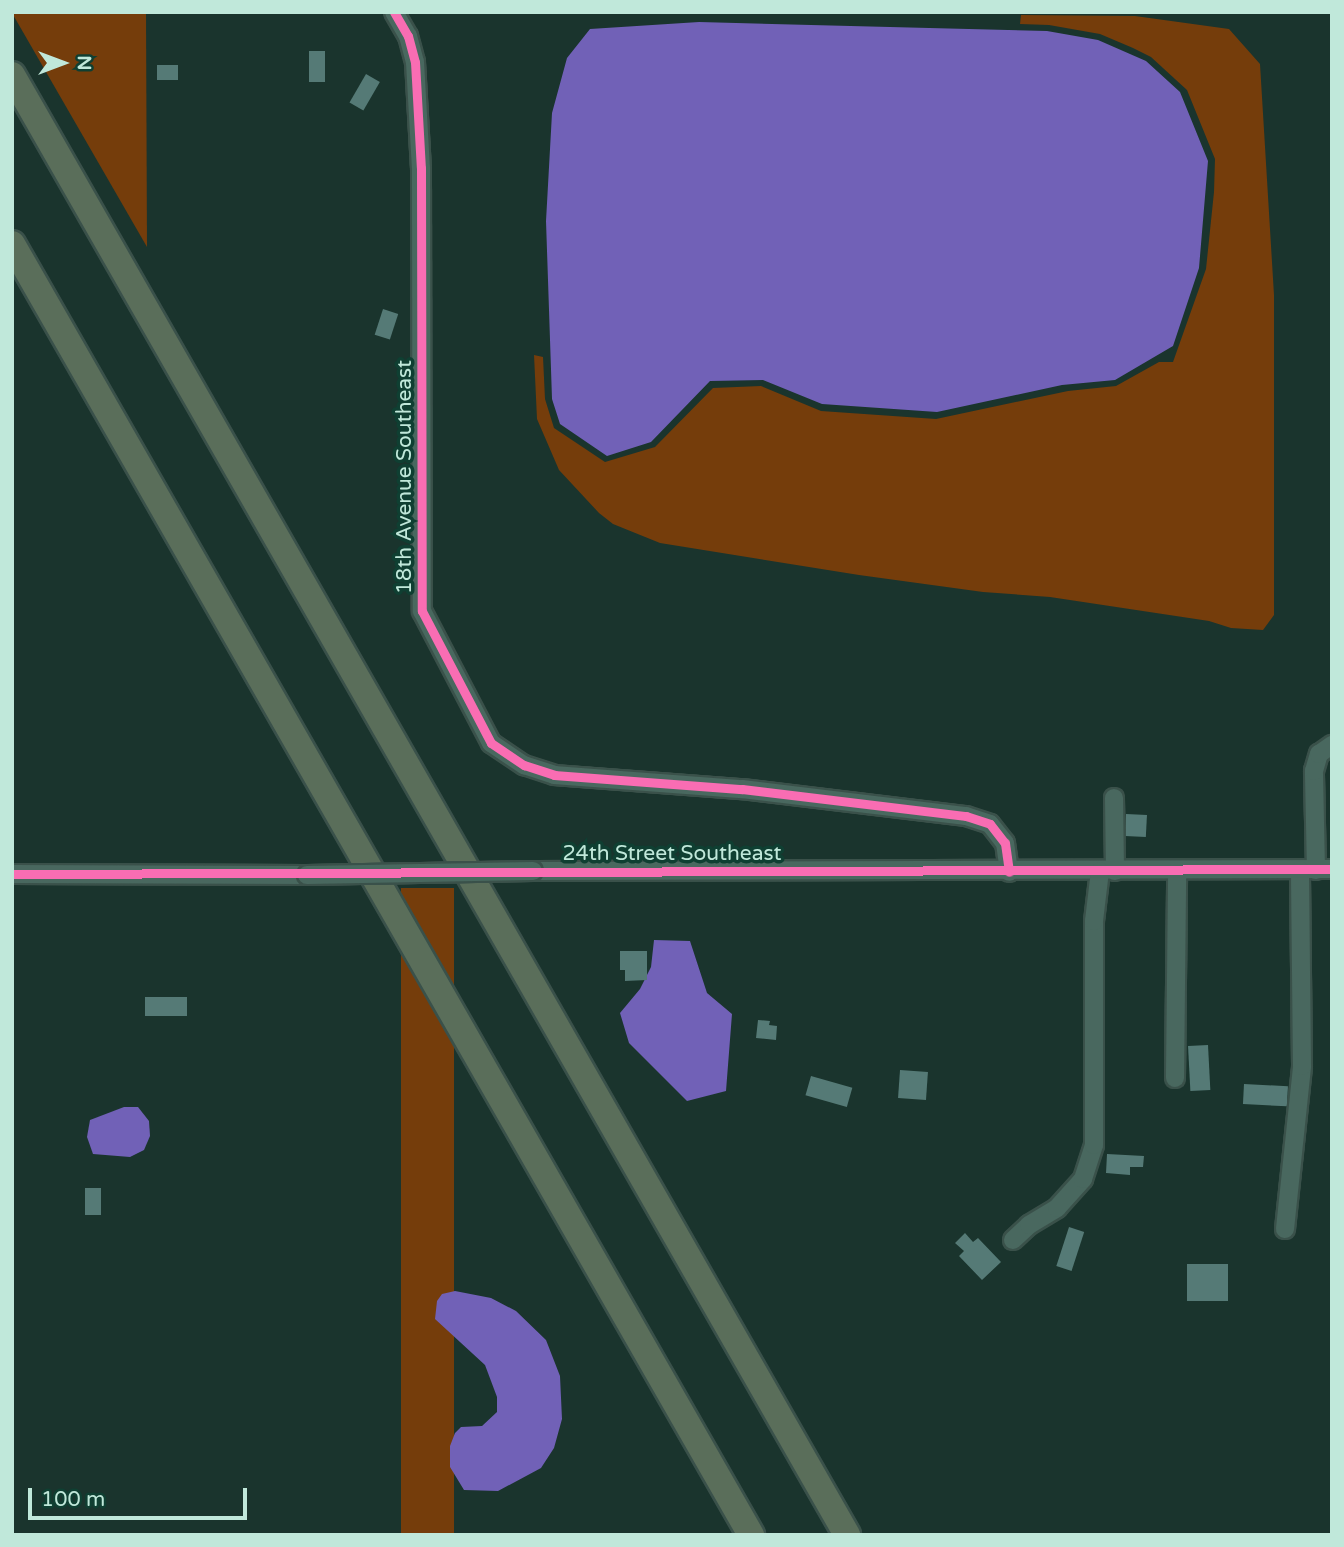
<!DOCTYPE html>
<html>
<head>
<meta charset="utf-8">
<style>
	body { margin:0 }
	#map { position:relative; width:1344px; height:1547px; overflow:hidden; background:#1a342d; font-family:"Varela Round",sans-serif }
	div>[style] { position:absolute }
	[style*='--x'] { left:calc(var(--x)*1px); top:calc(var(--y)*1px); width:calc(var(--w)*1px); rotate:calc(var(--a)*1deg) }
	.green>* { inset:0; background:#753d0b; transform-origin:0 0 }
	.water>* { inset:0; background:#7161b7 }
	.building>* { inset:0; background:#557a76; transform-origin:0 0 }
	.roads { filter:drop-shadow(2px 0 #3a514a) drop-shadow(-2px 0 #3a514a) drop-shadow(0 2px #3a514a) drop-shadow(0 -2px #3a514a) }
	.minor>* { height:18px; margin:-9px; padding:0 9px; transform-origin:9px; border-radius:9px; background:#49685f }
	.highway>* { height:26px; margin:-13px; padding:0 13px; transform-origin:13px; border-radius:13px; background:#5a6e5a }
	.bridges { filter:drop-shadow(2px 0 #3a514a) drop-shadow(-2px 0 #3a514a) drop-shadow(0 2px #3a514a) drop-shadow(0 -2px #3a514a) }
	.minor-bridge>* { height:18px; margin:-9px; padding:0 9px; transform-origin:9px; border-radius:9px; background:#49685f }
	.cycleway>* { height:9px; margin:-4.5px; padding:0 4.5px; transform-origin:4.5px; border-radius:4.5px; background:#f96db3 }
	span { translate:-50% -50%; white-space:nowrap; text-align:center; line-height:1.15; -webkit-text-stroke:7px #0f3f32; paint-order:stroke }
	.street-label { font-size:21px; color:#c0e8da }
	.frame { position:absolute; inset:0; border:14px solid #c0e8da; pointer-events:none }
	.north { position:absolute; left:28px; top:28px; width:70px; height:70px; -webkit-text-stroke:5px #0f3f32; paint-order:stroke; rotate:90deg; font-size:19px; font-weight:700; line-height:28px; text-align:center; color:#c0e8da }
	.north::after { content:''; display:block; margin:auto; width:24px; height:32px; background:#c0e8da; clip-path:polygon(50% 0,100% 100%,50% 72%,0 100%) }
	.scale { position:absolute; left:28px; top:1488px; width:219px; height:32px; box-sizing:border-box; border:4px solid #c0e8da; border-top:0; padding-left:9px; font-size:21px; line-height:24px; white-space:nowrap; color:#c0e8da; -webkit-text-stroke:5px #0f3f32; paint-order:stroke }
</style>
</head>
<body>
<div id="map">
	<div class="green">
		<i style="clip-path:polygon(12px 12px,146px 12px,147px 247px,12px 13px)"></i>
		<i style="clip-path:polygon(1021px 15px,1135px 16px,1229px 29px,1260px 64px,1274px 295px,1274px 615px,1263px 630px,1231px 628px,1209px 621px,1050px 597px,983px 592px,859px 575px,660px 543px,613px 524px,599px 513px,559px 470px,537px 419px,534px 355px,543px 357px,545px 399px,554px 428px,605px 462px,655px 447px,713px 388px,761px 386px,821px 411px,936px 419px,1068px 391px,1116px 386px,1159px 362px,1173px 362px,1206px 269px,1214px 192px,1215px 159px,1187px 90px,1151px 57px,1133px 48px,1100px 34px,1049px 25px,1020px 24px)"></i>
		<i style="left:401px;top:888px;width:53px;height:746px"></i>
	</div>
	<div class="water">
		<i style="clip-path:polygon(699px 22px,1047px 31px,1098px 40px,1146px 61px,1180px 92px,1208px 161px,1199px 268px,1173px 346px,1115px 380px,1062px 385px,937px 412px,822px 404px,763px 380px,710px 381px,651px 442px,607px 456px,560px 424px,552px 399px,546px 221px,552px 113px,567px 58px,590px 29px)"></i>
		<i style="clip-path:polygon(654px 940px,690px 941px,707px 993px,732px 1014px,726px 1091px,687px 1101px,629px 1043px,620px 1013px,640px 989px,651px 967px)"></i>
		<i style="clip-path:polygon(124px 1107px,138px 1107px,149px 1121px,150px 1136px,144px 1150px,130px 1157px,93px 1154px,87px 1137px,90px 1120px)"></i>
		<i style="clip-path:polygon(455px 1291px,491px 1298px,516px 1311px,546px 1340px,560px 1376px,562px 1419px,554px 1448px,541px 1468px,498px 1491px,464px 1490px,450px 1467px,450px 1446px,455px 1433px,461px 1427px,482px 1426px,497px 1412px,497px 1397px,485px 1365px,435px 1319px,437px 1301px,442px 1294px)"></i>
	</div>
	<div class="building">
		<i style="left:309px;top:51px;width:16px;height:31px"></i>
		<i style="left:157px;top:65px;width:21px;height:15px"></i>
		<i style="left:366px;top:74px;width:16px;height:33px;rotate:30deg"></i>
		<i style="left:383px;top:309px;width:16px;height:27px;rotate:18deg"></i>
		<i style="left:1126px;top:814px;width:21px;height:22px;rotate:3deg"></i>
		<i style="clip-path:polygon(620px 951px,647px 951px,647px 980px,625px 981px,625px 970px,620px 970px)"></i>
		<i style="left:145px;top:997px;width:42px;height:19px"></i>
		<i style="clip-path:polygon(758px 1020px,770px 1021px,769px 1025px,777px 1026px,776px 1040px,756px 1038px)"></i>
		<i style="left:1208px;top:1045px;width:45px;height:20px;rotate:87deg"></i>
		<i style="left:900px;top:1070px;width:28px;height:28px;rotate:4deg"></i>
		<i style="left:811px;top:1076px;width:43px;height:20px;rotate:16deg"></i>
		<i style="left:1244px;top:1084px;width:44px;height:20px;rotate:3deg"></i>
		<i style="clip-path:polygon(1107px 1154px,1144px 1156px,1143px 1167px,1130px 1167px,1130px 1175px,1106px 1173px)"></i>
		<i style="left:85px;top:1188px;width:16px;height:27px"></i>
		<i style="left:1069px;top:1227px;width:16px;height:41px;rotate:18deg"></i>
		<i style="clip-path:polygon(965px 1233px,973px 1242px,978px 1238px,1001px 1262px,982px 1280px,959px 1256px,964px 1251px,955px 1243px)"></i>
		<i style="left:1187px;top:1264px;width:41px;height:37px"></i>
	</div>
	<div class="roads">
		<div class="minor">
			<i style="--x:394;--y:12;--w:28;--a:60"></i>
			<i style="--x:408;--y:36;--w:27;--a:75"></i>
			<i style="--x:415;--y:62;--w:106;--a:86.8"></i>
			<i style="--x:421;--y:168;--w:443;--a:89.9"></i>
			<i style="--x:422;--y:611;--w:149;--a:62.4"></i>
			<i style="--x:491;--y:743;--w:40;--a:34"></i>
			<i style="--x:524;--y:765;--w:32;--a:18"></i>
			<i style="--x:554;--y:775;--w:189;--a:4.3"></i>
			<i style="--x:742;--y:789;--w:226;--a:6.9"></i>
			<i style="--x:966;--y:816;--w:25;--a:18"></i>
			<i style="--x:990;--y:824;--w:24;--a:52"></i>
			<i style="--x:1005;--y:843;--w:29;--a:82"></i>
			<i style="--x:1114;--y:798;--w:73;--a:89.2"></i>
			<i style="--x:1316;--y:870;--w:99;--a:-91.2"></i>
			<i style="--x:1314;--y:771;--w:18;--a:-74"></i>
			<i style="--x:1319;--y:754;--w:16;--a:-35"></i>
			<i style="--x:533;--y:871;--w:799;--a:-0.14"></i>
			<i style="--x:12;--y:874;--w:295;--a:0.2"></i>
			<i style="--x:1175;--y:1078;--w:207;--a:-89.4"></i>
			<i style="--x:1285;--y:1229;--w:164;--a:-84"></i>
			<i style="--x:1302;--y:1066;--w:196;--a:-90.6"></i>
			<i style="--x:1013;--y:1240;--w:22;--a:-43"></i>
			<i style="--x:1029;--y:1225;--w:33;--a:-31"></i>
			<i style="--x:1057;--y:1208;--w:39;--a:-48"></i>
			<i style="--x:1083;--y:1179;--w:36;--a:-72"></i>
			<i style="--x:1094;--y:1145;--w:224;--a:-90"></i>
			<i style="--x:1094;--y:921;--w:50;--a:-83.2"></i>
		</div>
		<div class="highway">
			<i style="--x:12;--y:75;--w:1682;--a:60.23"></i>
			<i style="--x:12;--y:244;--w:1488;--a:60.21"></i>
		</div>
	</div>
	<div class="bridges">
		<div class="minor-bridge">
			<i style="--x:307;--y:875;--w:226;--a:-1"></i>
		</div>
	</div>
	<div class="cycleway">
		<i style="--x:394;--y:12;--w:28;--a:60"></i>
		<i style="--x:408;--y:36;--w:27;--a:75"></i>
		<i style="--x:415;--y:62;--w:106;--a:86.8"></i>
		<i style="--x:421;--y:168;--w:443;--a:89.9"></i>
		<i style="--x:422;--y:611;--w:149;--a:62.4"></i>
		<i style="--x:491;--y:743;--w:40;--a:34"></i>
		<i style="--x:524;--y:765;--w:32;--a:18"></i>
		<i style="--x:554;--y:775;--w:189;--a:4.3"></i>
		<i style="--x:742;--y:789;--w:226;--a:6.9"></i>
		<i style="--x:966;--y:816;--w:25;--a:18"></i>
		<i style="--x:990;--y:824;--w:24;--a:52"></i>
		<i style="--x:1005;--y:843;--w:29;--a:82"></i>
		<i style="--x:12;--y:874;--w:1320;--a:-0.22"></i>
	</div>
	<div class="street-label">
		<span style="left:405px;top:477px;rotate:-90deg">18th Avenue Southeast</span>
		<span style="left:672px;top:854px">24th Street Southeast</span>
	</div>
	<div class="frame"></div>
	<div class="north">N</div>
	<div class="scale">100 m</div>
</div>
</body>
</html>
